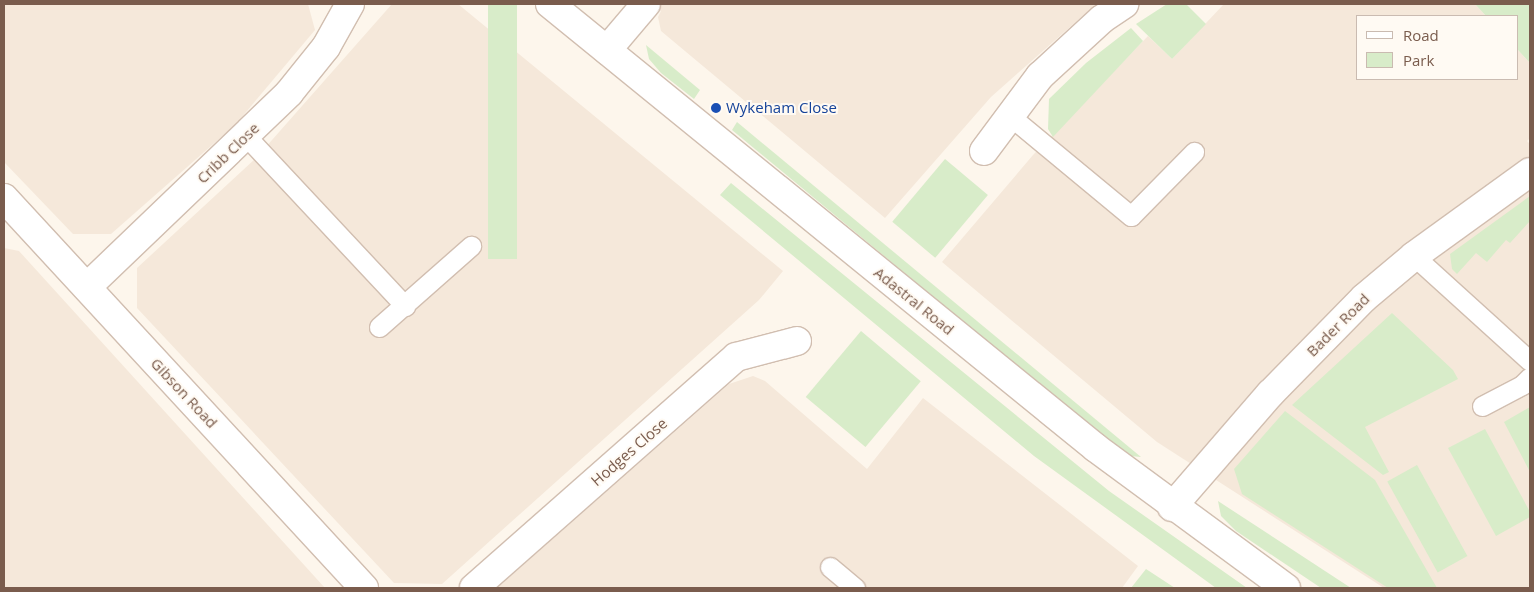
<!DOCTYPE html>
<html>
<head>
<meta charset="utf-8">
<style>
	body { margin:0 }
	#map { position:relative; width:1534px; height:592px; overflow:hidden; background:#fdf6ec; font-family:"Open Sans",sans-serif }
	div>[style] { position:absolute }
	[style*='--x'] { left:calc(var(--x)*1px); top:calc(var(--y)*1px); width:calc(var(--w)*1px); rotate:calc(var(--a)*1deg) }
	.residential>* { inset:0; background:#f5e8da }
	.green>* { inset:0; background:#d8ecc9; transform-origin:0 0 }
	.roads { filter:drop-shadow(1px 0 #d1beb0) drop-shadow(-1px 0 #d1beb0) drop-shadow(0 1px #d1beb0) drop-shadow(0 -1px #d1beb0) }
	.lane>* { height:19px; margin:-9.5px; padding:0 9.5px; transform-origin:9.5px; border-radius:9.5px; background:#fff }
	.street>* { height:28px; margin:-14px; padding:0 14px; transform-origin:14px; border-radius:14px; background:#fff }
	.secondary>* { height:28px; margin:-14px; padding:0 14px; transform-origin:14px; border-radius:14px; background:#fff }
	.dots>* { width:14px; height:14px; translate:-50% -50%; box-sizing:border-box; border:2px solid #fffaf3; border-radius:50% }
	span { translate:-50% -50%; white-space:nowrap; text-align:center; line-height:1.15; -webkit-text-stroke:4px #fffaf3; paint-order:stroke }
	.transit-label { font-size:15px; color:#164399 }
	.left { translate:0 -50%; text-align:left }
	.street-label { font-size:15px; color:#7a5c4d }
	.frame { position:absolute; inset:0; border:5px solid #7a5c4d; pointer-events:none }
	.legend { position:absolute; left:1356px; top:15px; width:162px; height:65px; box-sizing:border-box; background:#fffaf3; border:1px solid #cabbb1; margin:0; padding:6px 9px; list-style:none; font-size:15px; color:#7a5c4d }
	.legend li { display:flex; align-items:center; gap:10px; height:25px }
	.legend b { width:25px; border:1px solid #cabbb1 }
</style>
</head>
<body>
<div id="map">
	<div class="residential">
		<i style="clip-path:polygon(4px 4px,308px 4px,315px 30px,236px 124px,111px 234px,73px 234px,4px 162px)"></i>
		<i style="clip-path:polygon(392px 4px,458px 4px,783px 271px,759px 300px,442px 584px,394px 583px,137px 308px,137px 268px,257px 157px)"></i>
		<i style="clip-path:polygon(653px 4px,1096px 4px,991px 97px,885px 218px,661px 31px,658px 17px,661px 11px)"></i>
		<i style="clip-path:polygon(1224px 4px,1475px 4px,1486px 16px,1358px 16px,1358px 79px,1518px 79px,1518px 50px,1530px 63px,1530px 138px,1527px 141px,1530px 144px,1530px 588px,1384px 588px,1157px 442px,942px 262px,1033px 155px,1148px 36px,1172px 59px)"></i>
		<i style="clip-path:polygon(4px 248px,19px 251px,325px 588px,4px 588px)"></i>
		<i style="clip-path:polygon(753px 376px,765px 381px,867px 469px,923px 398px,1138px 566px,1122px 588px,497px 588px,729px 384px)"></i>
	</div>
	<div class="green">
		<i style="left:488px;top:4px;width:29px;height:255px"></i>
		<i style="clip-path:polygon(1167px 4px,1186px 4px,1206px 24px,1172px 59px,1136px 24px)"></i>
		<i style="clip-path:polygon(1475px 4px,1530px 4px,1530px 63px,1518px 50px,1518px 16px,1486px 16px)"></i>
		<i style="clip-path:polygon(1131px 28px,1143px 41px,1053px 137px,1048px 129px,1049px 99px,1086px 63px)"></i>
		<i style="clip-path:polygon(646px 45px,700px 90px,694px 99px,661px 73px,649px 59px)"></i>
		<i style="clip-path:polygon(737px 122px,1141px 457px,1130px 456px,1117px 449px,732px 130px)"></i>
		<i style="left:945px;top:159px;width:56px;height:82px;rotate:40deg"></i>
		<i style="clip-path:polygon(731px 183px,1109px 491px,1247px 588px,1216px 588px,1034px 456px,720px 195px)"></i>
		<i style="clip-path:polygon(1530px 196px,1530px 221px,1510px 243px,1506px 240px,1487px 262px,1476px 253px,1457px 274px,1452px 269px,1450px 254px)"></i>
		<i style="clip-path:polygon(1392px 313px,1453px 370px,1458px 379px,1365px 427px,1389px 472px,1383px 475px,1292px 405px)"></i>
		<i style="left:861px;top:331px;width:78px;height:86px;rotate:40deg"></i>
		<i style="clip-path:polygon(1530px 407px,1530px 472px,1504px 422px)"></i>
		<i style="clip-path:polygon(1285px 411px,1375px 480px,1437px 588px,1388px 588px,1242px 494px,1234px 469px)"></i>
		<i style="clip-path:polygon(1485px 429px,1530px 512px,1530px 517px,1496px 536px,1448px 448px)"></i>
		<i style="left:1417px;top:465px;width:104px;height:34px;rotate:61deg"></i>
		<i style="clip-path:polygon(1218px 501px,1351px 588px,1321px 588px,1236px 531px,1221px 516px)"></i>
		<i style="clip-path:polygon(1146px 569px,1175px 588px,1131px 588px)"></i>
	</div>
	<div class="roads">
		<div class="lane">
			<i style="--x:1010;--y:116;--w:157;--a:39.6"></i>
			<i style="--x:1131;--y:216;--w:90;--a:-45.5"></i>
			<i style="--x:246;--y:136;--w:233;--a:46.9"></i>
			<i style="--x:1414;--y:256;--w:156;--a:42.2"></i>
			<i style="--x:379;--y:327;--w:123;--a:-41.4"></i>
			<i style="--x:1482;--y:406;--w:45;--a:-27.7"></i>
			<i style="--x:1522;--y:385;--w:11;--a:-45"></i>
			<i style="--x:830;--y:567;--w:33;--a:40"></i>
		</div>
		<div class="street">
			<i style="--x:607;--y:50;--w:60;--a:-49.7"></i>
			<i style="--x:984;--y:151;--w:94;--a:-53.3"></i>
			<i style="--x:1040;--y:76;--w:84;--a:-42.6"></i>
			<i style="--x:1102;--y:19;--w:27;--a:-34"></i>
			<i style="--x:4;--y:198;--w:531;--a:47.29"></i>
			<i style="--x:87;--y:287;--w:280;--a:-43.8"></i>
			<i style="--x:289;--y:93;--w:59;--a:-51.2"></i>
			<i style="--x:326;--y:47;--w:49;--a:-60.8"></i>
			<i style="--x:1172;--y:507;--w:150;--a:-49.1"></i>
			<i style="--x:1270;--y:394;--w:134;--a:-45.6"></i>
			<i style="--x:1364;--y:298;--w:65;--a:-40"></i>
			<i style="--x:1414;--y:256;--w:143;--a:-35.9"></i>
			<i style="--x:474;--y:588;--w:349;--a:-41.4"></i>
			<i style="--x:736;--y:357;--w:63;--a:-14.7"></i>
		</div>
		<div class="secondary">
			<i style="--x:550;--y:4;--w:704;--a:39.12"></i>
			<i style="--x:1096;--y:448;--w:236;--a:36.4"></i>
		</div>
	</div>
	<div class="dots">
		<i style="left:716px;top:108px;background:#1a4fb4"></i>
	</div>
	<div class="transit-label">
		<span class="left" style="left:726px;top:108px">Wykeham Close</span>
	</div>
	<div class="street-label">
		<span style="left:228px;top:153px;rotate:-44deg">Cribb Close</span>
		<span style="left:914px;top:301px;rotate:39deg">Adastral Road</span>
		<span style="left:1338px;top:325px;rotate:-45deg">Bader Road</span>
		<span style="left:184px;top:393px;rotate:47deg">Gibson Road</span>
		<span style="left:629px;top:452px;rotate:-41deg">Hodges Close</span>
	</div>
	<div class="frame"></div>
	<ul class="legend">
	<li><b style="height:6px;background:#fff"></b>Road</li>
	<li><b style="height:14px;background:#d8ecc9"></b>Park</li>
	</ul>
</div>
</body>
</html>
